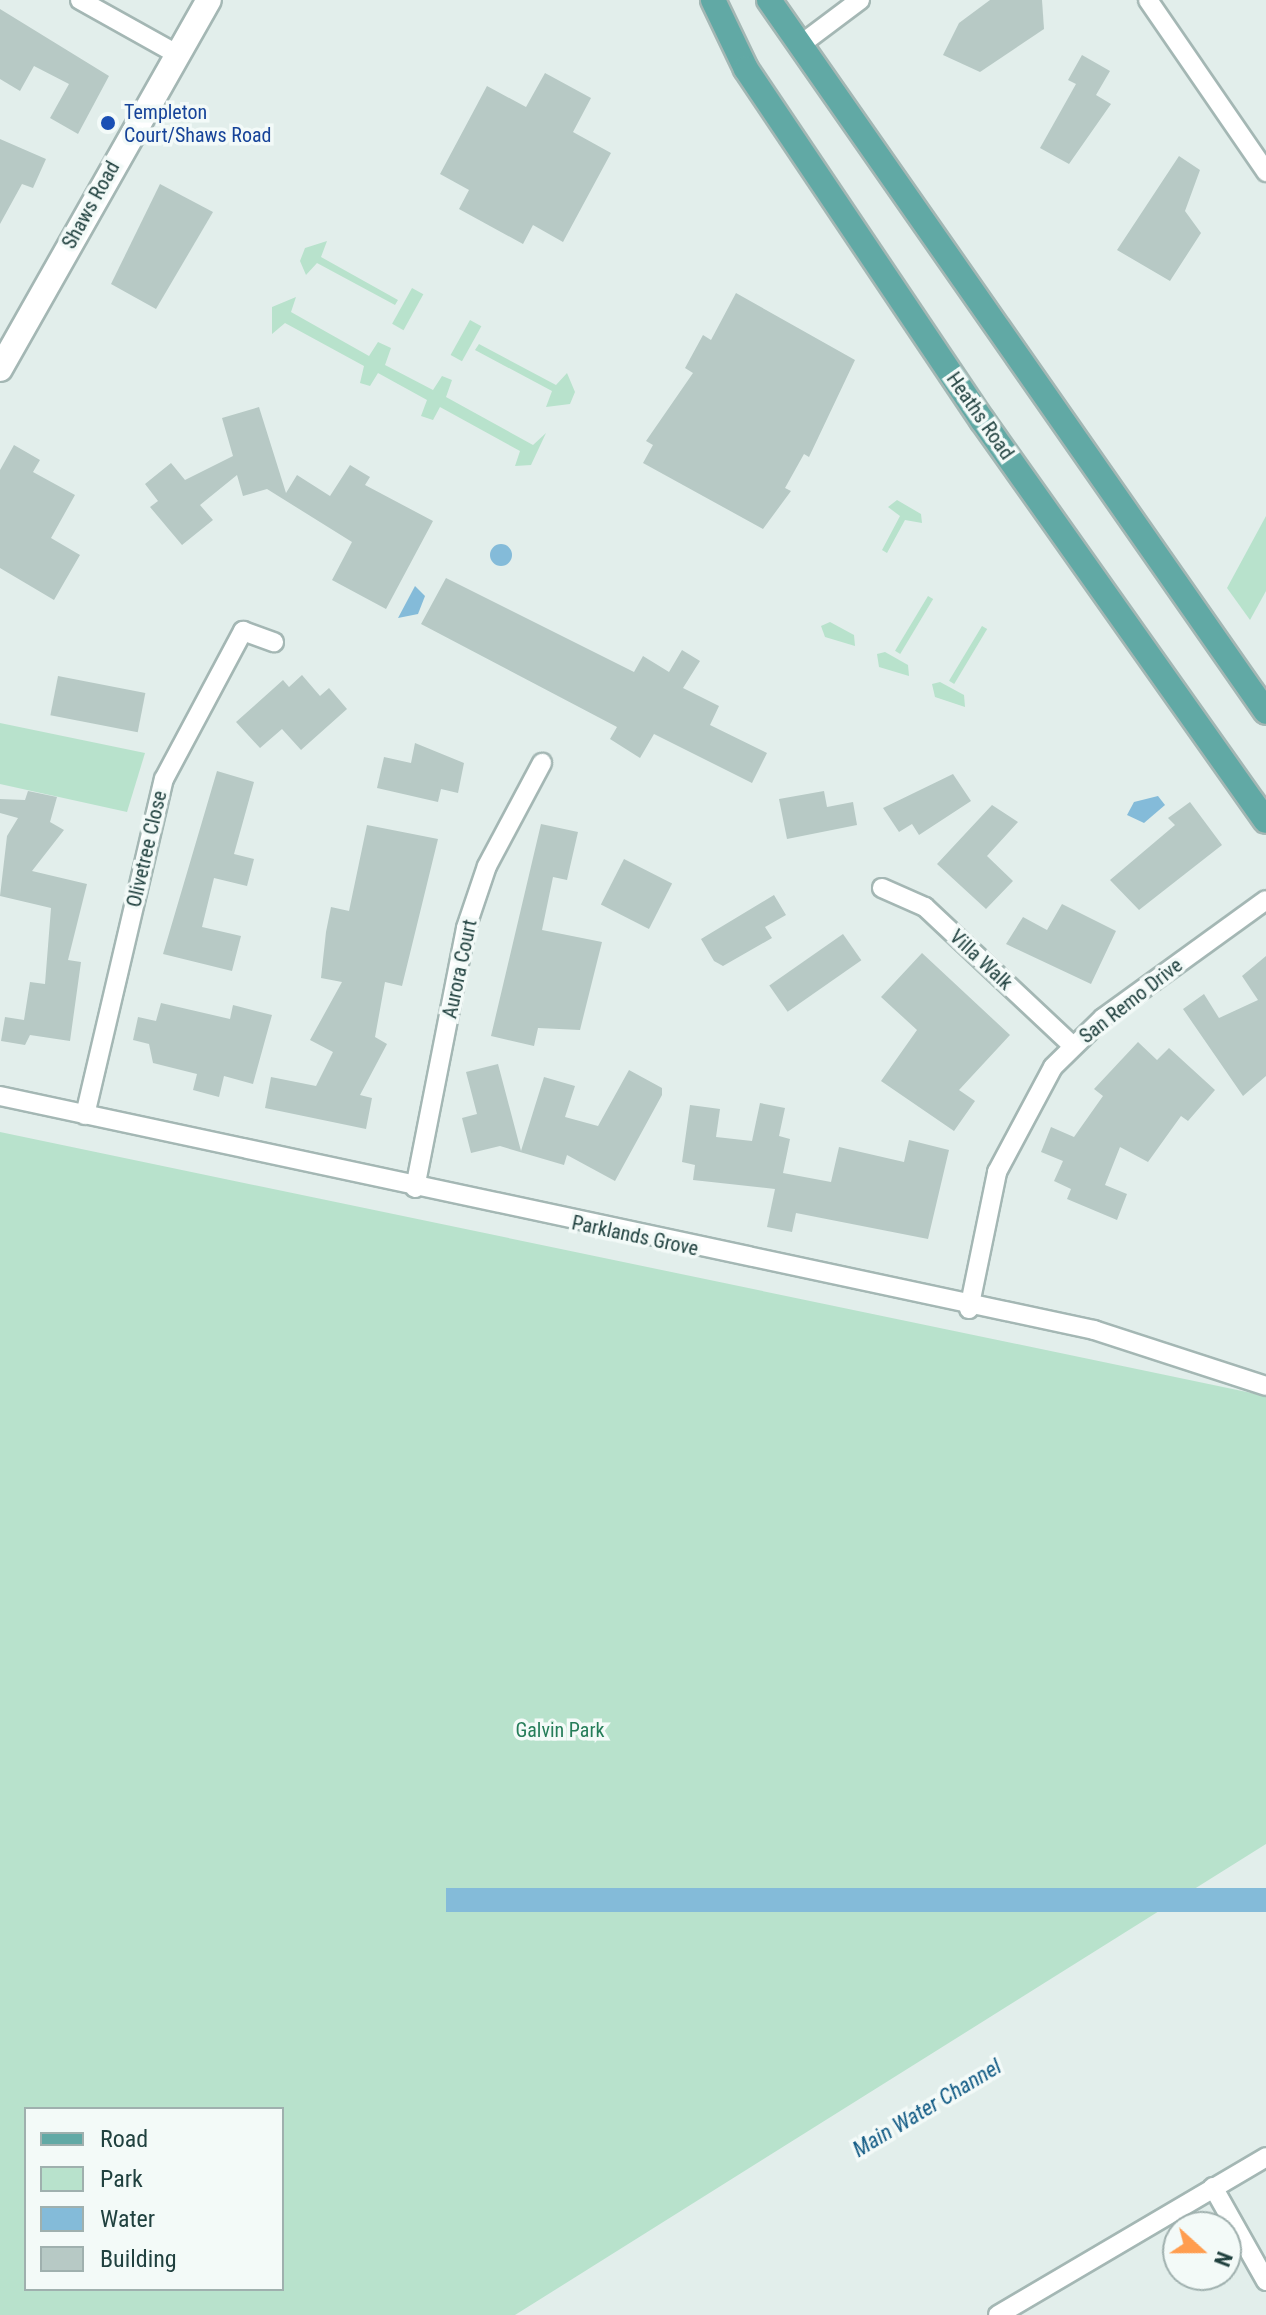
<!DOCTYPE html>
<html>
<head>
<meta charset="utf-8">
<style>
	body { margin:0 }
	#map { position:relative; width:1266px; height:2315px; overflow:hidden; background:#e2eeeb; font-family:"Roboto Condensed",sans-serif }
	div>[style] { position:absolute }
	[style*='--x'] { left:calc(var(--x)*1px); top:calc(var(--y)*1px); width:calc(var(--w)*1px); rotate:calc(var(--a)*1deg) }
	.green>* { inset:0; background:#b8e2cc; transform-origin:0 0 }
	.water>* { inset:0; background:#84bbd9; transform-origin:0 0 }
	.round { border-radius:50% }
	.building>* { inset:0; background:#b7c9c5; transform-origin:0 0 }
	.roads { filter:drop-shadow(2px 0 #a4b7b4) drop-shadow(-2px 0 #a4b7b4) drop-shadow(0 2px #a4b7b4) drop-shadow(0 -2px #a4b7b4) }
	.street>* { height:18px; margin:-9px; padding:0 9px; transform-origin:9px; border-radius:9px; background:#fff }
	.secondary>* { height:24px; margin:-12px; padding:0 12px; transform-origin:12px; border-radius:12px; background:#fff }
	.primary>* { height:24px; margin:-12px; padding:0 12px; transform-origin:12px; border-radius:12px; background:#61a9a5 }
	.dots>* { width:22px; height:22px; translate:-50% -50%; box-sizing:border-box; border:4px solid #f3faf8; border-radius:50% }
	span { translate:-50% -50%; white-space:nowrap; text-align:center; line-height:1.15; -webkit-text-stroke:7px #f3faf8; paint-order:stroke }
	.transit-label { font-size:20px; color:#164399 }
	.left { translate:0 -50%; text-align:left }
	.street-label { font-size:20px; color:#20413f }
	.park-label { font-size:20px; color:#257d59 }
	.water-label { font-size:22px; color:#125b85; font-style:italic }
	.legend { position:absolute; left:24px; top:2107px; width:260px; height:184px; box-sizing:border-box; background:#f3faf8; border:2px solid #9fb0ae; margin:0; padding:10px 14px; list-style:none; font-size:24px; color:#20413f }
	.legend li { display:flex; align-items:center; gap:16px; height:40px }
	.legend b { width:40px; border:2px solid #9fb0ae }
	.north { position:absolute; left:1162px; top:2211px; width:80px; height:80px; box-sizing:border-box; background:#f3faf8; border:2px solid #9fb0ae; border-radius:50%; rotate:111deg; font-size:22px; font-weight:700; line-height:32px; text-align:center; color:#20413f }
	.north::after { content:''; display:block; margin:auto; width:28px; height:36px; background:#ff9d4f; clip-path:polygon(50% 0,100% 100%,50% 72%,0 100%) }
</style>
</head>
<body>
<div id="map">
	<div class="green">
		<i style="clip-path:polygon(327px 241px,321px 257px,398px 300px,395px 305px,317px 263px,306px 275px,300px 261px,305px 248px)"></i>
		<i style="left:412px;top:288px;width:13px;height:41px;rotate:29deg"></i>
		<i style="clip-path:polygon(296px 297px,291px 312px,369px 356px,378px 342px,391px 348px,385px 365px,433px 390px,442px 376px,452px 380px,446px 397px,533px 445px,546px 433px,531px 465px,515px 466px,520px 451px,440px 407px,433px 420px,421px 416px,427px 400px,378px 373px,370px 386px,360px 383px,364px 366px,285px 323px,272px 334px,272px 307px)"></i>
		<i style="left:470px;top:320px;width:13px;height:40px;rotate:29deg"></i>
		<i style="clip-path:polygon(479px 344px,556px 385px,567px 373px,575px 392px,570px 404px,546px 407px,552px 391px,475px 350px)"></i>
		<i style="clip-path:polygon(897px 500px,921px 514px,922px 523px,905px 520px,887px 553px,882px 550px,900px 516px,888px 507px)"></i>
		<i style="clip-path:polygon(1266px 516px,1266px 591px,1250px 620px,1227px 588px)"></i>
		<i style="left:928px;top:596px;width:6px;height:64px;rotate:31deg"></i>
		<i style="clip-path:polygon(830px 622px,854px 635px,855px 646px,825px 637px,821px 626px)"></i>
		<i style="left:982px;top:626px;width:6px;height:64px;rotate:31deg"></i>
		<i style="clip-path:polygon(885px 652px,908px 665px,909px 676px,879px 667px,877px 654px)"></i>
		<i style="clip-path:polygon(940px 682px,964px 695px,965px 707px,935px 697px,932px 684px)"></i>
		<i style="clip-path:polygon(0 723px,145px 753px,127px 812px,0 784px)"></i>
		<i style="clip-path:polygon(evenodd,0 1132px,1266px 1396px,1266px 1844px,515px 2315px,0 2315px,0 1132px,26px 2109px,282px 2109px,282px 2289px,26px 2289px,26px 2109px)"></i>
	</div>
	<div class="water">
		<i class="round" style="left:490px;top:544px;width:22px;height:22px"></i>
		<i style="clip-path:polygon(415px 586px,425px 596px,418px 614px,398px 618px)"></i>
		<i style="clip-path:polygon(1158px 796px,1165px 805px,1144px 823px,1127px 815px,1134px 802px)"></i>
		<i style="left:1266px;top:1888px;width:24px;height:820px;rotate:90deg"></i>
	</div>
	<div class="building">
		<i style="clip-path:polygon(990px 0,1042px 0,1044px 29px,980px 72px,943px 55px,959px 23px)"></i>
		<i style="clip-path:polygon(0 9px,109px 76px,78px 134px,50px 118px,69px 84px,34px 66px,20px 91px,0 79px)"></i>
		<i style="clip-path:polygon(1082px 55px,1110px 71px,1096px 95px,1111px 104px,1069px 164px,1040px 148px,1076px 84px,1068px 80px)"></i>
		<i style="clip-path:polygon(545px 73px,591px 98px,573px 132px,611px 153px,563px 242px,533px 225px,523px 244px,459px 209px,469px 190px,440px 174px,487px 86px,526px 107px)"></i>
		<i style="clip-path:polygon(0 139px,46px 159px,33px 188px,22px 184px,0 224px)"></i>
		<i style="clip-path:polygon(1179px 156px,1200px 170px,1185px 211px,1201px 233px,1170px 281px,1117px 250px)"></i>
		<i style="clip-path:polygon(160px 184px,213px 212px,156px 309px,111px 284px)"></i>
		<i style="clip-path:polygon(736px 293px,855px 360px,809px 457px,804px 454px,785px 488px,791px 491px,763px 529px,643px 463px,653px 445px,646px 441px,693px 373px,685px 368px,703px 335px,711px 340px)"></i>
		<i style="clip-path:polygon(259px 407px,286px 493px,297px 475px,330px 496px,350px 465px,370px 477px,365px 485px,433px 521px,386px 609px,332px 580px,352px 542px,267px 489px,243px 496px,237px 475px,200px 505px,213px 520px,182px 545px,150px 507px,158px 501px,145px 484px,171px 463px,185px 480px,233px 456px,222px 418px)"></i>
		<i style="clip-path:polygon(14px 445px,40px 460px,33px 472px,75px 495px,51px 538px,80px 555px,54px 600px,0 568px,0 470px)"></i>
		<i style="clip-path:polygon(446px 578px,634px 672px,643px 656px,669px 672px,682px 650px,700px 661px,683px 688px,719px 706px,710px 725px,767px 753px,752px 783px,654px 734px,640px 758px,610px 739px,617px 727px,421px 624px)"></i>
		<i style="clip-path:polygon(302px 675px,320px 696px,329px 688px,347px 709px,301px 750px,282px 729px,260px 748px,236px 722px,283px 680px,289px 687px)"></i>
		<i style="left:58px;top:676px;width:89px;height:40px;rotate:11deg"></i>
		<i style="clip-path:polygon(415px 743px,464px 763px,458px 793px,441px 789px,438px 802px,377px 788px,384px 757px,411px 763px)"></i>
		<i style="clip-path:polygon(217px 771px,254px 782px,234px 854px,254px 859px,247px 886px,214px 878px,202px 927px,241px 936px,232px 971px,163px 954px)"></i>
		<i style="clip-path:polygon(953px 774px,971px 801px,919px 835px,912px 824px,899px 832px,883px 808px)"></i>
		<i style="clip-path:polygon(28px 791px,57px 797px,50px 822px,64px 830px,32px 871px,87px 884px,68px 960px,81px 962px,70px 1041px,30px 1035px,25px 1045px,1px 1041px,5px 1017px,24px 1020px,30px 982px,45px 984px,51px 908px,0 896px,7px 836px,18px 818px,0 813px,0 799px,25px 800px)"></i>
		<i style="clip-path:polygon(824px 791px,827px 807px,853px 802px,857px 825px,787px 839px,779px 799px)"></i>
		<i style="clip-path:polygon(1190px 802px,1222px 845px,1139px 910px,1110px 880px,1175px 825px,1168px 818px)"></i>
		<i style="clip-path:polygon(992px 805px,1018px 822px,987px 856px,1013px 881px,986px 909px,937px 864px)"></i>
		<i style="clip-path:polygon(541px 824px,578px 832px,567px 880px,553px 877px,542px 930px,602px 942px,580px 1030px,538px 1028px,534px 1046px,491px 1036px)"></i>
		<i style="clip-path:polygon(367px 825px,438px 839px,402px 986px,385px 982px,375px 1037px,387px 1044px,360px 1095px,372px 1098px,366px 1129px,265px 1108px,271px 1077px,316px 1086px,333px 1052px,310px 1040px,342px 982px,321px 978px,326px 932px,331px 907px,349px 911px)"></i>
		<i style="left:624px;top:859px;width:54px;height:51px;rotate:27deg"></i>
		<i style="clip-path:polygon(774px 895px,786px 915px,765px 927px,772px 938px,723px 966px,714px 961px,701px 939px)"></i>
		<i style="clip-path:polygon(1062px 904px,1116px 931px,1091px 984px,1006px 944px,1023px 917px,1047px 930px)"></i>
		<i style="left:843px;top:934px;width:32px;height:90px;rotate:55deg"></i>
		<i style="clip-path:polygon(922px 953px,1010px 1035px,959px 1090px,975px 1101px,954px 1131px,881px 1081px,917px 1030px,881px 997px)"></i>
		<i style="clip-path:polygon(1266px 956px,1266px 1076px,1243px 1096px,1183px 1009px,1204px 994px,1219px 1018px,1258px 1000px,1242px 976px)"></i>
		<i style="clip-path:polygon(161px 1003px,230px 1019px,233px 1005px,272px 1015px,253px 1084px,224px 1076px,219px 1097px,193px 1090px,197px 1074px,153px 1063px,149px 1044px,133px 1040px,138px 1017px,156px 1021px)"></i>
		<i style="clip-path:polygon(1138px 1042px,1157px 1060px,1169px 1048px,1215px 1090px,1188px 1121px,1181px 1116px,1148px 1162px,1120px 1147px,1105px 1185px,1127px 1194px,1117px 1220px,1067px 1199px,1071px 1189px,1054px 1181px,1063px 1161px,1041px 1152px,1051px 1127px,1074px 1137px,1103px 1096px,1094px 1089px)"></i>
		<i style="clip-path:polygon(498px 1064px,521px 1151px,544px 1077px,575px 1086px,565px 1117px,598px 1126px,629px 1070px,662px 1088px,662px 1095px,615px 1181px,567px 1155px,564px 1165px,500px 1146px,471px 1153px,462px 1118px,477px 1114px,466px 1072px)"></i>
		<i style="clip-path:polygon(760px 1103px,785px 1108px,779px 1136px,790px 1139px,783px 1173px,831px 1182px,839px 1147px,904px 1162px,909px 1140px,949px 1150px,928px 1239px,796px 1213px,792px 1232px,767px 1227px,775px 1189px,693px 1180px,695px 1165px,682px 1162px,690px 1105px,720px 1109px,716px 1137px,752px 1141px)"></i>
	</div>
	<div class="roads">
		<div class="street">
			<i style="--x:80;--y:0;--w:109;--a:29.2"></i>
			<i style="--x:1148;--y:0;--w:209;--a:55.5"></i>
			<i style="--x:800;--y:45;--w:75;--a:-36.9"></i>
			<i style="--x:882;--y:888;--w:47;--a:23.8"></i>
			<i style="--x:925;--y:907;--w:203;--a:43.2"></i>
			<i style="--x:0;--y:1096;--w:1119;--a:12.07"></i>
			<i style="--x:1094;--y:1330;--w:181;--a:18"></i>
			<i style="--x:85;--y:1115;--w:345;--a:-76.8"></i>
			<i style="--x:164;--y:779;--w:168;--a:-61.9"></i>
			<i style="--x:243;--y:631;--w:33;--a:20"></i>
			<i style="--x:415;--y:1188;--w:265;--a:-78.9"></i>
			<i style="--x:466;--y:928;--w:65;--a:-71.3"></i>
			<i style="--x:487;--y:866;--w:117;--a:-61.9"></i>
			<i style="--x:969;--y:1309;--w:140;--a:-78.4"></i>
			<i style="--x:997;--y:1172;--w:119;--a:-61.9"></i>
			<i style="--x:1053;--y:1067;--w:70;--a:-44.4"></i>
			<i style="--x:1103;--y:1018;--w:201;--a:-35.9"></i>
			<i style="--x:1213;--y:2187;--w:108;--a:60.6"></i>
			<i style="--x:998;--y:2315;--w:311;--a:-30.5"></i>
		</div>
		<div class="secondary">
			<i style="--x:0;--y:369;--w:424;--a:-60.5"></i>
		</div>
		<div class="primary">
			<i style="--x:713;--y:0;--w:76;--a:64.4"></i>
			<i style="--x:746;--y:69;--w:423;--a:56.1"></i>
			<i style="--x:982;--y:420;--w:491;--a:54.7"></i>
			<i style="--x:769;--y:0;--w:868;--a:55.08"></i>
		</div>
	</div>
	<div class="dots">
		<i style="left:108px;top:123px;background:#1a4fb4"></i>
	</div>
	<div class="transit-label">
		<span class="left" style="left:124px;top:124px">Templeton<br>Court/Shaws Road</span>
	</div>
	<div class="street-label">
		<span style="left:91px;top:205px;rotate:-61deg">Shaws Road</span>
		<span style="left:980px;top:416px;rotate:55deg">Heaths Road</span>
		<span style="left:147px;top:849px;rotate:-77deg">Olivetree Close</span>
		<span style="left:981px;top:960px;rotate:43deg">Villa Walk</span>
		<span style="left:460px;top:969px;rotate:-78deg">Aurora Court</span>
		<span style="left:1131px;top:1001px;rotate:-38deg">San Remo Drive</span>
		<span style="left:635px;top:1236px;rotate:12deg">Parklands Grove</span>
	</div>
	<div class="park-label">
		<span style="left:560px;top:1730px">Galvin Park</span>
	</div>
	<div class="water-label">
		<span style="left:927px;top:2108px;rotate:-31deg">Main Water Channel</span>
	</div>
	<ul class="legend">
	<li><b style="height:10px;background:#61a9a5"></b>Road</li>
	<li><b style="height:22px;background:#b8e2cc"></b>Park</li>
	<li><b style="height:22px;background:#84bbd9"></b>Water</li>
	<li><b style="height:22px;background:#b7c9c5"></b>Building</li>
	</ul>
	<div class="north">N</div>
</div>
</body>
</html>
